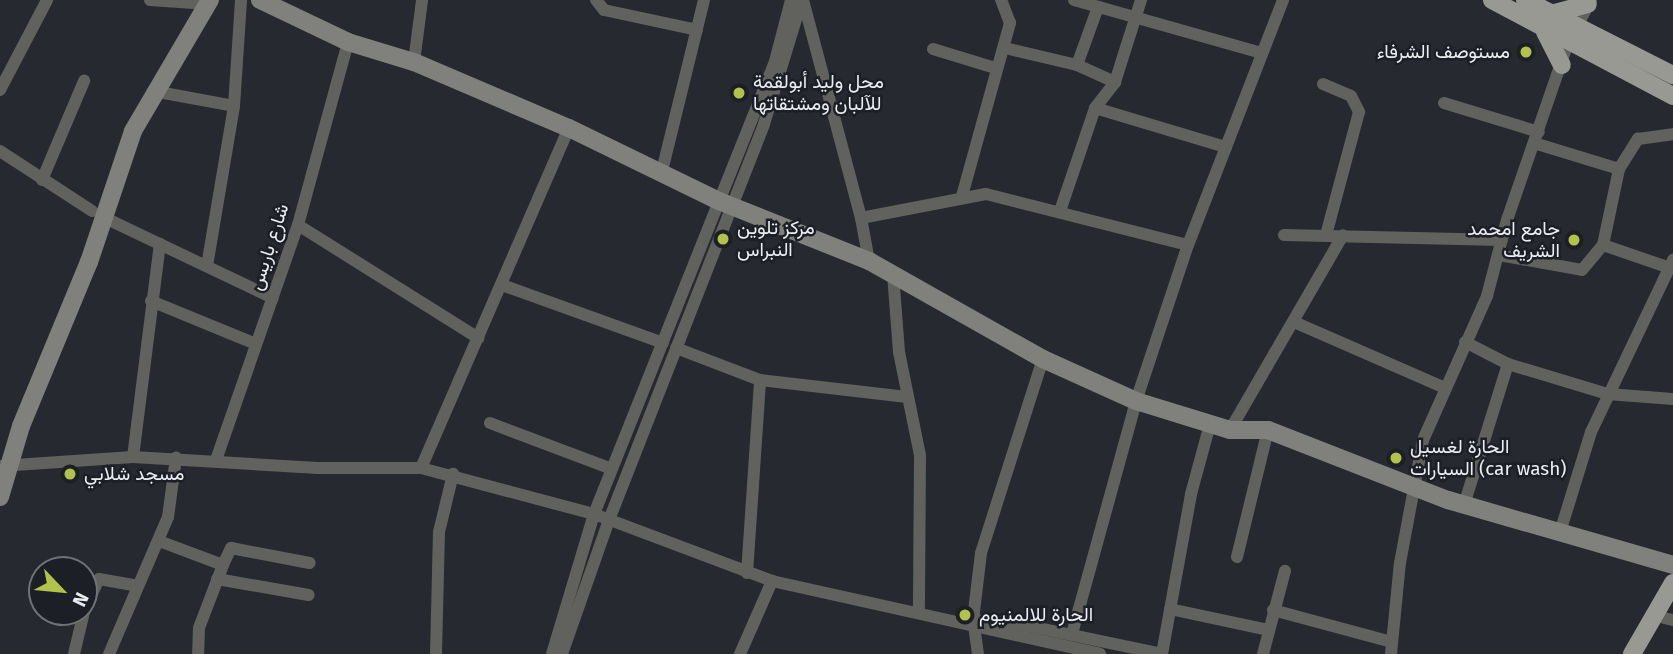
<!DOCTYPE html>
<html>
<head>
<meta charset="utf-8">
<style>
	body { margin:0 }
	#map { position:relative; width:1673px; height:654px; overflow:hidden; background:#26292f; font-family:"Fira Sans",Vazirmatn,sans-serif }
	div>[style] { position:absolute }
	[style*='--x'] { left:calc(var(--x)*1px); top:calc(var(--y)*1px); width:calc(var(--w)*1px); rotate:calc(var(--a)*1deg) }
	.street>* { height:12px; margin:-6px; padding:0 6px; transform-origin:6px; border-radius:6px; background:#61625e }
	.secondary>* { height:18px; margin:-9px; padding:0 9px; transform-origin:9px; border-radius:9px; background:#80817c }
	.primary>* { height:18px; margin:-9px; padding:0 9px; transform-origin:9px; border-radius:9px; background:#989992 }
	.dots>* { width:19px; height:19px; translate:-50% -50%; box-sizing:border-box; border:4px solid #1c2026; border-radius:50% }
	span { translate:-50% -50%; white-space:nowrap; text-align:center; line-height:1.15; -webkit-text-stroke:5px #1c2026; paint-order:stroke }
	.poi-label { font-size:19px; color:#ebedf1 }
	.right { translate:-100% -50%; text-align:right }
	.left { translate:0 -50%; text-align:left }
	.street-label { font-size:19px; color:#ebedf1 }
	.north { position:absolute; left:28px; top:556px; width:70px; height:70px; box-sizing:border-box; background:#1c2026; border:2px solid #6f7277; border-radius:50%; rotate:116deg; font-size:19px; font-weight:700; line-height:28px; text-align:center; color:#ebedf1 }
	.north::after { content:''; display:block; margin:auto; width:24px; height:32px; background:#b2c34c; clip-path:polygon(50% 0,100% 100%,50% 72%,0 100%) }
</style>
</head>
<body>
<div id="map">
	<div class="street">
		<i style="--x:150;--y:0;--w:44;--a:3.9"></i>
		<i style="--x:596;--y:0;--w:13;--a:51"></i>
		<i style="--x:604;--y:10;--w:95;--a:12.1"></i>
		<i style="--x:803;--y:0;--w:226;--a:75.1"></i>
		<i style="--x:861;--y:218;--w:44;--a:79.5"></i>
		<i style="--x:1074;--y:0;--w:194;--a:15.8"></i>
		<i style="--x:1005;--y:48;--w:74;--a:13.3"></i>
		<i style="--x:1077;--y:65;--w:42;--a:24.1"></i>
		<i style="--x:933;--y:49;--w:65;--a:17"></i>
		<i style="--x:414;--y:62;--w:63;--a:-82.6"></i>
		<i style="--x:1077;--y:65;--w:62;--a:-70.1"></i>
		<i style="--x:1323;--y:84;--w:30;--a:23"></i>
		<i style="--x:1351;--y:96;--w:18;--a:63"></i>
		<i style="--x:1359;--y:112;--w:127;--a:105"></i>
		<i style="--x:0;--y:90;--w:102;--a:-62.4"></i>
		<i style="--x:153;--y:91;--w:82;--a:10.5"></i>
		<i style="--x:1444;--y:103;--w:99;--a:17"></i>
		<i style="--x:1095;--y:108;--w:137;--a:16.6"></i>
		<i style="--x:1534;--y:143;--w:89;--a:17"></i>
		<i style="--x:1619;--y:169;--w:36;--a:-58"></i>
		<i style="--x:1638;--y:139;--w:35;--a:-8"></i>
		<i style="--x:0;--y:151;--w:110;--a:33.1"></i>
		<i style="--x:662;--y:171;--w:176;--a:-76.2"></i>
		<i style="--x:42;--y:180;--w:108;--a:-67"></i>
		<i style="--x:962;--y:196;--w:180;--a:-74.5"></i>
		<i style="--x:1010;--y:23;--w:25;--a:-111"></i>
		<i style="--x:1060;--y:211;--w:109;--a:-71.2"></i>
		<i style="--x:1095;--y:108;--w:33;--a:-52"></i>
		<i style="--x:1115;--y:82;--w:86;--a:-72.4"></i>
		<i style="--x:103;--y:217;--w:188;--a:25.5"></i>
		<i style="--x:861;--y:218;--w:127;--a:-10.9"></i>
		<i style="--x:986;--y:194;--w:208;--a:14.2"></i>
		<i style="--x:298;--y:225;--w:213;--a:32.1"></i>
		<i style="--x:1284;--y:235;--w:218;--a:1.3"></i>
		<i style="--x:1603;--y:245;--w:78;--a:-78.1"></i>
		<i style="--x:1499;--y:255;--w:84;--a:10.2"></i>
		<i style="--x:1582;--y:270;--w:33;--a:-50"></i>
		<i style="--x:1603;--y:245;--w:71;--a:18.9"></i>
		<i style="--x:207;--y:266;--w:162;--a:-80.4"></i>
		<i style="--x:234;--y:106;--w:106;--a:-86.2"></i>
		<i style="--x:893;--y:274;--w:78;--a:85.6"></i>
		<i style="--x:899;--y:352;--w:105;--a:78.5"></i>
		<i style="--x:920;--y:455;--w:157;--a:90.4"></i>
		<i style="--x:502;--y:285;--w:171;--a:19.8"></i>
		<i style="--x:151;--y:301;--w:113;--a:22.3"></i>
		<i style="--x:1294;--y:322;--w:163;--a:23.6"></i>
		<i style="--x:1465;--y:342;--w:48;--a:27.1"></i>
		<i style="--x:1508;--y:364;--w:104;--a:16.7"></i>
		<i style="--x:1608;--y:394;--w:65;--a:4.4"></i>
		<i style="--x:676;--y:348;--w:90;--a:20.9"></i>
		<i style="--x:760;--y:380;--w:148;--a:6.6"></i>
		<i style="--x:490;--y:423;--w:130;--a:20.7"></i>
		<i style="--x:1230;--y:430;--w:225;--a:-59.9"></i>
		<i style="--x:133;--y:457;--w:215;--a:-82.8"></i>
		<i style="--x:216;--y:460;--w:249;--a:-70.8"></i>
		<i style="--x:298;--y:225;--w:190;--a:-74.7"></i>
		<i style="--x:0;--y:466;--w:133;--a:-3.9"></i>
		<i style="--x:133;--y:457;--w:185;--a:3.4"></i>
		<i style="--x:318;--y:468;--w:103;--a:0"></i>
		<i style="--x:421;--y:468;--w:179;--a:14.9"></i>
		<i style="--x:594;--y:514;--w:190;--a:20.6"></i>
		<i style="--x:772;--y:581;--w:336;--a:12.5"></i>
		<i style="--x:421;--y:468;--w:371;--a:-66.5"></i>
		<i style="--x:1464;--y:505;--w:148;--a:-72.7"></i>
		<i style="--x:1561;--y:529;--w:102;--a:-72.8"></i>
		<i style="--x:1591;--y:432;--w:191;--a:-64.5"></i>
		<i style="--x:159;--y:541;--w:68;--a:20.6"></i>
		<i style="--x:223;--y:565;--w:67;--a:110.9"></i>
		<i style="--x:199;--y:628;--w:26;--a:92"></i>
		<i style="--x:1237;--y:557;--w:131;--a:-76.3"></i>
		<i style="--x:223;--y:565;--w:19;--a:-65"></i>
		<i style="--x:231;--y:548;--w:80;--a:10.8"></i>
		<i style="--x:747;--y:573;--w:193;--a:-86.1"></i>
		<i style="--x:217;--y:579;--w:93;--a:9.9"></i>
		<i style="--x:1170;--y:609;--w:100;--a:12.1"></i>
		<i style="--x:1273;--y:610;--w:123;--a:15.1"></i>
		<i style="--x:84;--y:611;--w:35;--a:-65"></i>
		<i style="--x:99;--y:579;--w:39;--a:10"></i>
		<i style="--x:1664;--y:618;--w:9;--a:13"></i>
		<i style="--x:969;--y:620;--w:45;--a:3.8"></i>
		<i style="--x:1014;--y:623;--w:151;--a:11.8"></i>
		<i style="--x:1072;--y:634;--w:242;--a:-74.6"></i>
		<i style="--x:1136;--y:401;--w:164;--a:-71.6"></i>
		<i style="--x:1188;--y:245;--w:263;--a:-68.8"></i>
		<i style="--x:74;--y:654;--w:43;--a:-76.6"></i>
		<i style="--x:109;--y:654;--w:149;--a:-66.7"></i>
		<i style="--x:168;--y:517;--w:60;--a:-82.3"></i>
		<i style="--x:436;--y:654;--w:122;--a:-88.6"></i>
		<i style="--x:439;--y:532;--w:60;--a:-76.4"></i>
		<i style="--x:552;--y:654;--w:146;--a:-73.3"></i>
		<i style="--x:594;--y:514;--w:484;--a:-68.2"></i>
		<i style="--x:774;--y:65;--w:67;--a:-75.3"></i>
		<i style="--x:562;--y:654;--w:142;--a:-70.7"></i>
		<i style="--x:609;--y:520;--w:425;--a:-68.6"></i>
		<i style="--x:764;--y:124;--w:130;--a:-73"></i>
		<i style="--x:740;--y:654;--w:80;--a:-66.3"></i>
		<i style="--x:978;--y:654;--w:34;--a:-98"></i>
		<i style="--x:973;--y:620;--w:67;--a:-83.2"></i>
		<i style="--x:981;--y:553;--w:204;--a:-72.3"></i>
		<i style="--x:1162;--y:654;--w:163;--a:-79.7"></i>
		<i style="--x:1191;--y:494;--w:73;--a:-74.8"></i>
		<i style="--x:1263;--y:654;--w:86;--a:-75.2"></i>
		<i style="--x:1391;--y:654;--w:91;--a:-84.4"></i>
		<i style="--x:1400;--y:563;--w:125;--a:-79.4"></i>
		<i style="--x:1423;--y:440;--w:158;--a:-66"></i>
		<i style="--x:1487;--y:296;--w:79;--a:-75.3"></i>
		<i style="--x:1507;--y:220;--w:187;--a:-71"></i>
		<i style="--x:1568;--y:43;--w:49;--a:-61.9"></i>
	</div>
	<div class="secondary">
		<i style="--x:260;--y:0;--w:98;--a:25.5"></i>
		<i style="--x:348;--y:42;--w:69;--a:16.9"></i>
		<i style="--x:414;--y:62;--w:168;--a:23.1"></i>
		<i style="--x:569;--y:128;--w:167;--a:26"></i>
		<i style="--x:719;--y:201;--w:162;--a:21.8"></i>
		<i style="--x:869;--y:261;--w:200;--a:29.4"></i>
		<i style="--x:1043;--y:359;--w:102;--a:24.3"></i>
		<i style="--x:1136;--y:401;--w:98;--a:17.1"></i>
		<i style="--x:1230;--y:430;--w:38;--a:0"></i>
		<i style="--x:1268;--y:430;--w:193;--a:21.3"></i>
		<i style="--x:1448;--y:500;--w:234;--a:16.1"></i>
		<i style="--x:0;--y:497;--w:74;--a:-73.5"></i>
		<i style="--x:21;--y:426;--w:178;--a:-67.5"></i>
		<i style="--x:89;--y:262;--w:138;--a:-71.4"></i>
		<i style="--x:133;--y:131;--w:152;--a:-59.6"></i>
	</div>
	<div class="primary">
		<i style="--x:1492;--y:0;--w:205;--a:27.9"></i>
		<i style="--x:1525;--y:0;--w:166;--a:26.9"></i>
		<i style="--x:1551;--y:14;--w:38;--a:-15"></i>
		<i style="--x:1545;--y:32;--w:37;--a:63"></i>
		<i style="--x:1632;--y:654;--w:82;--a:-60"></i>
	</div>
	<div class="dots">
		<i style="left:1526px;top:52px;background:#b2c34c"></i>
		<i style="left:739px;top:93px;background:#b2c34c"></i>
		<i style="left:723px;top:239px;background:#b2c34c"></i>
		<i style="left:1574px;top:240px;background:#b2c34c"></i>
		<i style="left:1396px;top:458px;background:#b2c34c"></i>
		<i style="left:70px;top:474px;background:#b2c34c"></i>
		<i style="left:965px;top:615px;background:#b2c34c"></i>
	</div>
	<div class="poi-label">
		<span class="right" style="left:1510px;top:52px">مستوصف الشرفاء</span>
		<span class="left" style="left:753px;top:93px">محل وليد أبولقمة<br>للآلبان ومشتقاتها</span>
		<span class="left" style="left:737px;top:239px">مركز تلوين<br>النبراس</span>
		<span class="right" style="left:1560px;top:240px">جامع امحمد<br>الشريف</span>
		<span class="left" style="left:1410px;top:458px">الحارة لغسيل<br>السيارات (car wash)</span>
		<span class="left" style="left:84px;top:474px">مسجد شلابي</span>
		<span class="left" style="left:979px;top:615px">الحارة للالمنيوم</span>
	</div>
	<div class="street-label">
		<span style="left:269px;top:247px;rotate:-72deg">شارع باريس</span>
	</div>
	<div class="north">N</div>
</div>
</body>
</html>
